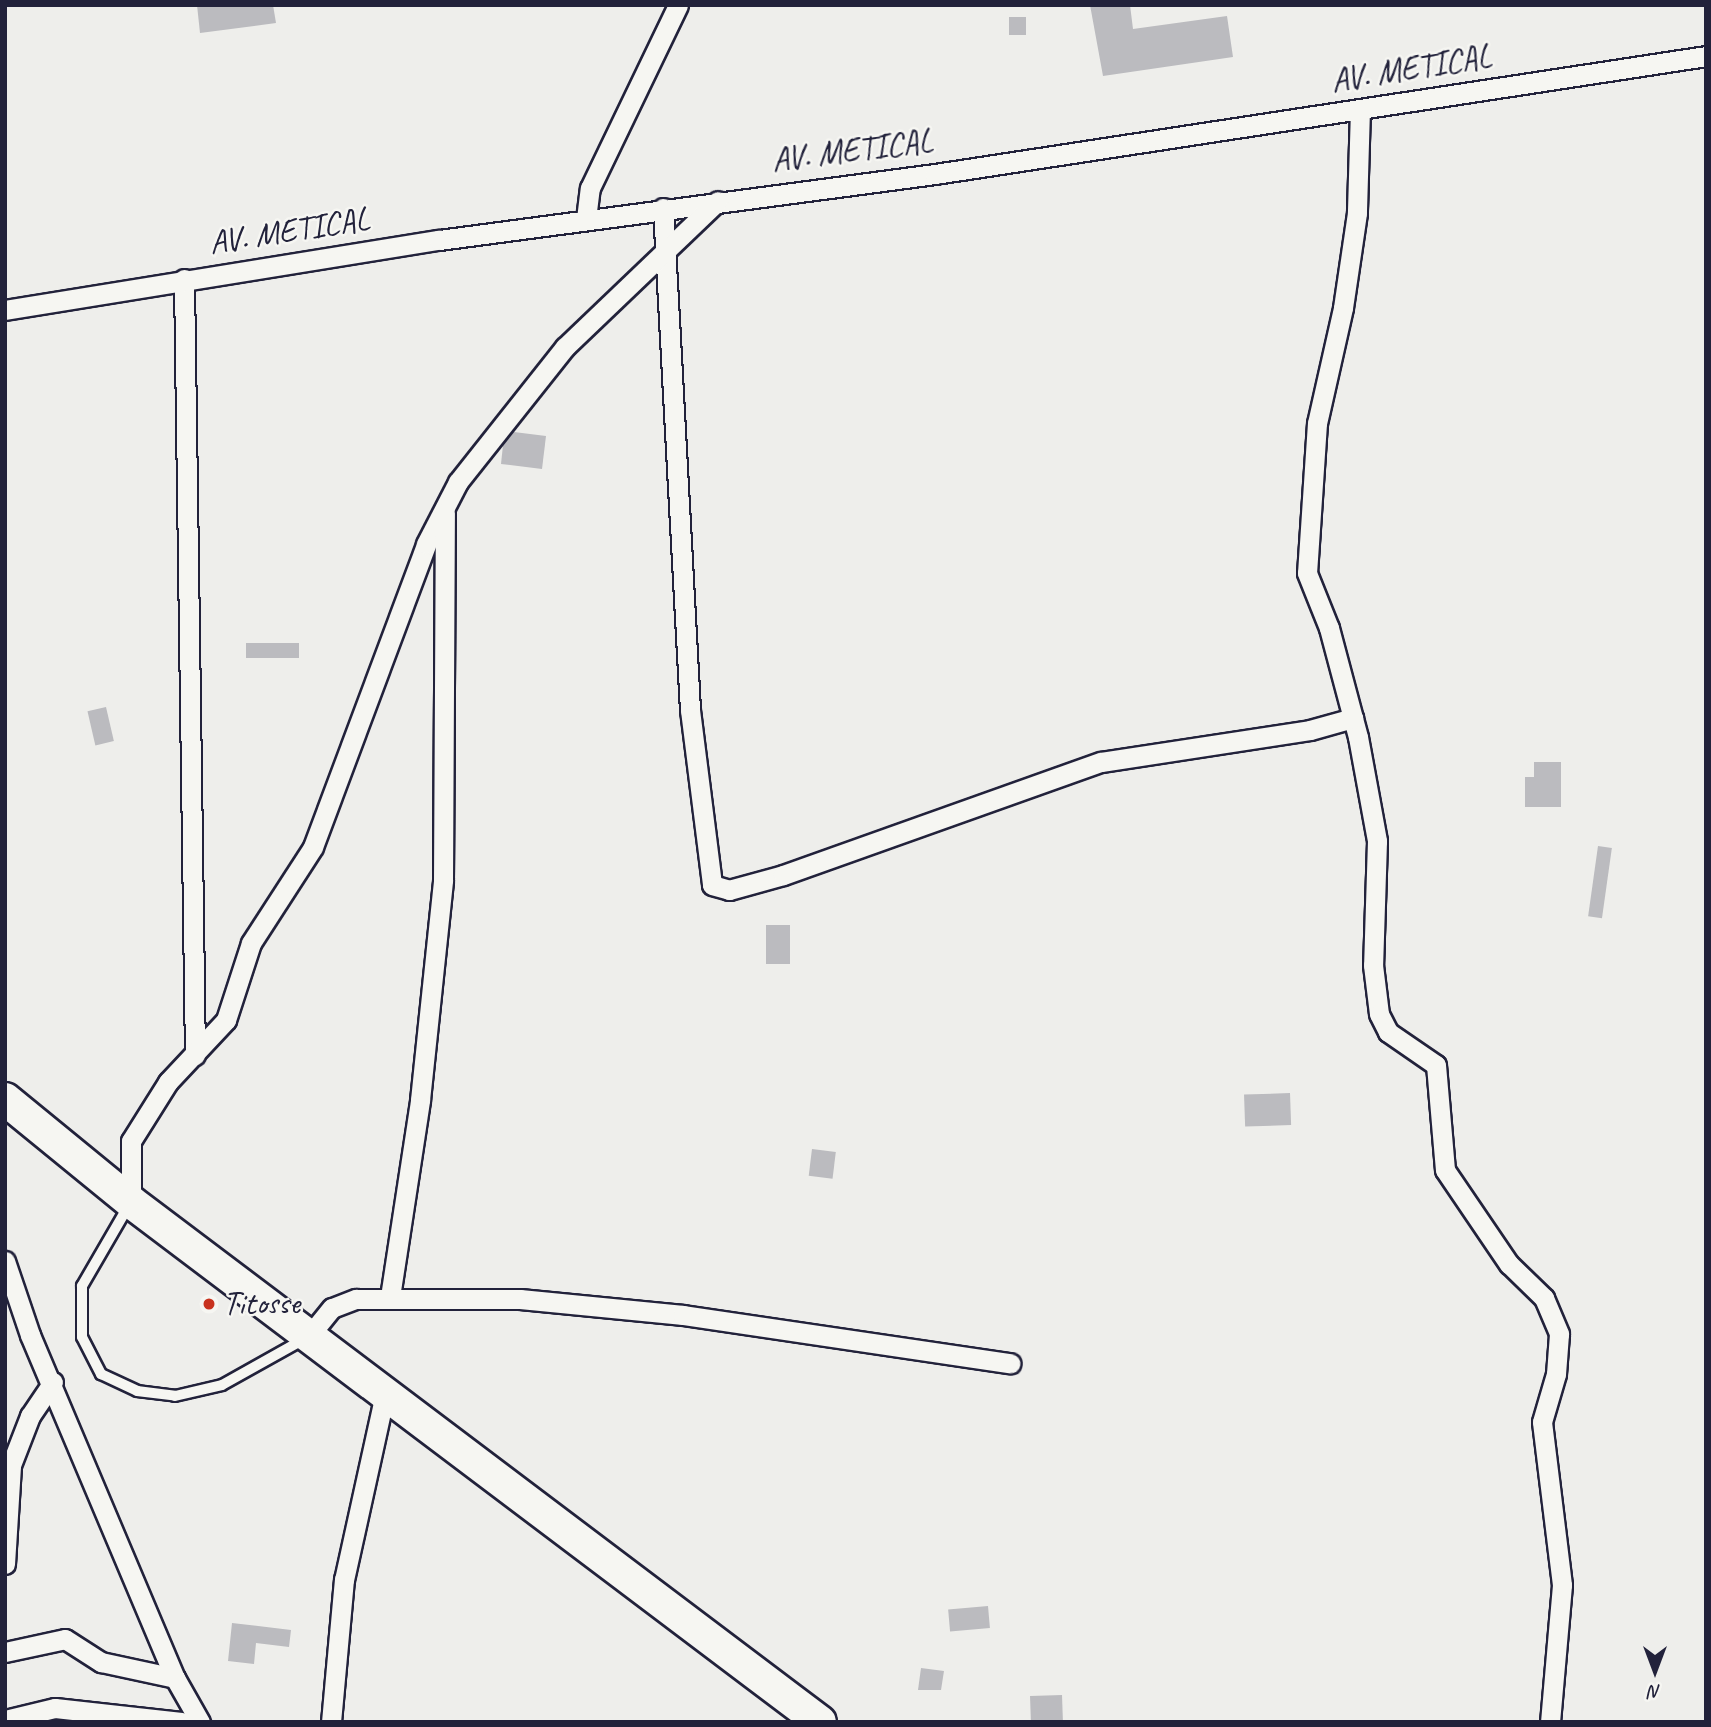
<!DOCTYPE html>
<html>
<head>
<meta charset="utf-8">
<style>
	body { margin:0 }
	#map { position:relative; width:1711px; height:1727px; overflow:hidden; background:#eeeeeb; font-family:Caveat,sans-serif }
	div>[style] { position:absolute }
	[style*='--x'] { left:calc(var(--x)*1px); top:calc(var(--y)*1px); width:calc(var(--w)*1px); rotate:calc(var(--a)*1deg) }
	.building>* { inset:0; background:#bbbbbf; transform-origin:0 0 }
	.roads { filter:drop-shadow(2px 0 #22223b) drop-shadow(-2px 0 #22223b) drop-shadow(0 2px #22223b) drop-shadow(0 -2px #22223b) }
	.service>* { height:10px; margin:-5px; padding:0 5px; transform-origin:5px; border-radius:5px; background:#f6f6f2 }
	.minor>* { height:19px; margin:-9.5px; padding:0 9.5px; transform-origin:9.5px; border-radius:9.5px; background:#f6f6f2 }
	.trunk>* { height:32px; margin:-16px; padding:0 16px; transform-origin:16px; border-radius:16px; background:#f6f6f2 }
	.dots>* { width:19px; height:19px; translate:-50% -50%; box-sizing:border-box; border:4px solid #f6f6f2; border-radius:50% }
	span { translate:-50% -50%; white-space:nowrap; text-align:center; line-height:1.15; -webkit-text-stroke:5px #f6f6f2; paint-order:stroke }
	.street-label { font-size:33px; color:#22223b }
	.poi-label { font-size:33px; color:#22223b }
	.left { translate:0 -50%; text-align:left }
	.frame { position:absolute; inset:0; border:7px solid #22223b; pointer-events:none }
	.north { position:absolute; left:1620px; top:1636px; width:70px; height:70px; -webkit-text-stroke:5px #f6f6f2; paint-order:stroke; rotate:180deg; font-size:19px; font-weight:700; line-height:28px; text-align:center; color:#22223b }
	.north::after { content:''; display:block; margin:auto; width:24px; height:32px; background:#22223b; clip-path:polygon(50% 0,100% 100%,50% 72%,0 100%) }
</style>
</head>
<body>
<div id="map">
	<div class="building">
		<i style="clip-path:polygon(197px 5px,273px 5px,276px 23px,200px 33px)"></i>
		<i style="clip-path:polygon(1090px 5px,1130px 5px,1133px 29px,1227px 16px,1233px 57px,1103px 76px)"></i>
		<i style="left:1009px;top:17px;width:17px;height:18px"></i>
		<i style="clip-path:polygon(514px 432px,546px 436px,542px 469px,501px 464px,503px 445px)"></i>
		<i style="left:246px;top:643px;width:53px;height:15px"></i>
		<i style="left:106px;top:707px;width:35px;height:19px;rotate:77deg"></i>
		<i style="clip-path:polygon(1534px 762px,1561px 762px,1561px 807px,1525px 807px,1525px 777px,1534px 777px)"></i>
		<i style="left:1598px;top:846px;width:14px;height:71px;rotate:8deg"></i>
		<i style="left:766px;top:925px;width:24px;height:39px"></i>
		<i style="left:1290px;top:1093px;width:32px;height:46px;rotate:88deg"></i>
		<i style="left:812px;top:1149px;width:24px;height:27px;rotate:7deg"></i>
		<i style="left:988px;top:1606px;width:22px;height:40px;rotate:85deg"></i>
		<i style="clip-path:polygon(232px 1623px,291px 1630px,289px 1647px,256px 1643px,254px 1664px,228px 1661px)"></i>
		<i style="clip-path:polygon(921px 1668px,944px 1671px,941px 1690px,918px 1690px)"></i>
		<i style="left:1062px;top:1695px;width:27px;height:32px;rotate:88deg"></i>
	</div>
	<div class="roads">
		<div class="service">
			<i style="--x:129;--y:1205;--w:94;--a:120.1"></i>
			<i style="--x:82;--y:1286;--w:51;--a:90"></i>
			<i style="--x:82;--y:1337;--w:42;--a:62.8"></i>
			<i style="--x:101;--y:1374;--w:40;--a:25"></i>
			<i style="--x:137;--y:1391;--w:38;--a:7"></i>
			<i style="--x:175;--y:1396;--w:48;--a:-13.2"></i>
			<i style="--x:222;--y:1385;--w:96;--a:-29.2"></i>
		</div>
		<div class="minor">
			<i style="--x:1360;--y:109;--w:104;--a:91.7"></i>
			<i style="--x:1357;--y:213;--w:96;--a:98.4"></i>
			<i style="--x:1343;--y:308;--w:118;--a:102.7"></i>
			<i style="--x:1317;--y:423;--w:150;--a:93.8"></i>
			<i style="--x:1307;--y:573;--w:59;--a:68.2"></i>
			<i style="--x:1329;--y:628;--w:113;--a:75.1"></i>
			<i style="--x:1358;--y:737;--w:106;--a:79.6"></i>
			<i style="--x:1377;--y:841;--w:124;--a:91.8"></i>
			<i style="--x:1373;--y:965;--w:49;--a:83"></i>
			<i style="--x:1379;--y:1014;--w:20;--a:63"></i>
			<i style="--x:1388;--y:1032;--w:58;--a:34.5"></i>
			<i style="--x:1436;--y:1065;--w:105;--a:85.1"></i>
			<i style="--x:1445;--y:1170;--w:114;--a:55.8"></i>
			<i style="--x:1509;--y:1264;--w:49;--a:44.2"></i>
			<i style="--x:1544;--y:1298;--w:39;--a:67"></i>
			<i style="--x:1559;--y:1334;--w:40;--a:94.3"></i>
			<i style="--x:1556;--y:1374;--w:50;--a:106.3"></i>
			<i style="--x:1542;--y:1422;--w:164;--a:83"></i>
			<i style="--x:1562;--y:1585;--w:138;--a:95"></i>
			<i style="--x:663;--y:208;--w:503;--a:86.92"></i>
			<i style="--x:690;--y:710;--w:176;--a:82.8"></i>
			<i style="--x:712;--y:885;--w:18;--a:16"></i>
			<i style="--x:729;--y:890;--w:56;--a:-15.5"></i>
			<i style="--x:783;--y:875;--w:337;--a:-19.6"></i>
			<i style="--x:1101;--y:762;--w:211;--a:-8.7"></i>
			<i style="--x:1310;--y:730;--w:45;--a:-15.6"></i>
			<i style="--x:586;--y:219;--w:31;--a:-83"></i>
			<i style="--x:590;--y:188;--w:203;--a:-64.3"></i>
			<i style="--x:184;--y:279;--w:776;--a:89.19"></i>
			<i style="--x:5;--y:310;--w:440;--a:-9.2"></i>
			<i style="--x:439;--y:240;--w:500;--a:-7.58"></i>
			<i style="--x:935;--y:174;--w:780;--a:-8.7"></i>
			<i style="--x:131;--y:1202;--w:61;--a:-90"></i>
			<i style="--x:131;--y:1141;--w:70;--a:-57.9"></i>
			<i style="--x:168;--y:1082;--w:85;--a:-46.9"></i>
			<i style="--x:226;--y:1020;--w:81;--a:-72"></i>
			<i style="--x:251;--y:943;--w:114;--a:-57.1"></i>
			<i style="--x:313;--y:847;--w:323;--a:-69.5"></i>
			<i style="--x:426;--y:544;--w:70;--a:-62.7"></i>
			<i style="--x:458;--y:482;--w:172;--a:-51.6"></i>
			<i style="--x:565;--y:347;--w:211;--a:-43.7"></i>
			<i style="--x:5;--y:1261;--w:78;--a:71.3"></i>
			<i style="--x:30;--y:1335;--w:372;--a:67.1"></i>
			<i style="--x:175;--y:1678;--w:51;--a:60.4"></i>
			<i style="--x:390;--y:1297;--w:199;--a:-81.3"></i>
			<i style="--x:420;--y:1100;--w:221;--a:-84"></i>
			<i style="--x:443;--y:880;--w:367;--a:-89.7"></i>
			<i style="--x:309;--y:1336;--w:36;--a:-51"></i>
			<i style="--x:332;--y:1308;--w:26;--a:-21"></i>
			<i style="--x:356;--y:1299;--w:164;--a:0"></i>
			<i style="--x:520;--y:1299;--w:164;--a:5.6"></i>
			<i style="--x:683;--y:1315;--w:331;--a:8.4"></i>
			<i style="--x:5;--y:1564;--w:99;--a:-86.5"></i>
			<i style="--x:11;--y:1465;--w:53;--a:-68.8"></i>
			<i style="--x:30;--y:1416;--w:41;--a:-55.9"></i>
			<i style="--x:5;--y:1652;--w:61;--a:-12.2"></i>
			<i style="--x:65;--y:1639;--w:43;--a:32.6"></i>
			<i style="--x:101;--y:1662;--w:76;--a:12.2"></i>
			<i style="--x:5;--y:1720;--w:51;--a:-13.5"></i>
			<i style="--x:55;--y:1708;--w:127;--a:6.3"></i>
			<i style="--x:331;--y:1722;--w:143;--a:-84.8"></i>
			<i style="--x:344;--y:1580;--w:191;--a:-77.6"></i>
		</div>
		<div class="trunk">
			<i style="--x:5;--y:1099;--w:163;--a:39.3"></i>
			<i style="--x:131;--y:1202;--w:863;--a:37.04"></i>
		</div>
	</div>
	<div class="dots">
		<i style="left:209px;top:1304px;background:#c8321e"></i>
	</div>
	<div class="street-label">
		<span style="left:1411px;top:69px;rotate:-9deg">AV. METICAL</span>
		<span style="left:852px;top:151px;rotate:-7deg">AV. METICAL</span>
		<span style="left:289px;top:231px;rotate:-9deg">AV. METICAL</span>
	</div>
	<div class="poi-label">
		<span class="left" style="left:223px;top:1304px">Titosse</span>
	</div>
	<div class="frame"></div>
	<div class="north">N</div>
</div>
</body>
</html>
